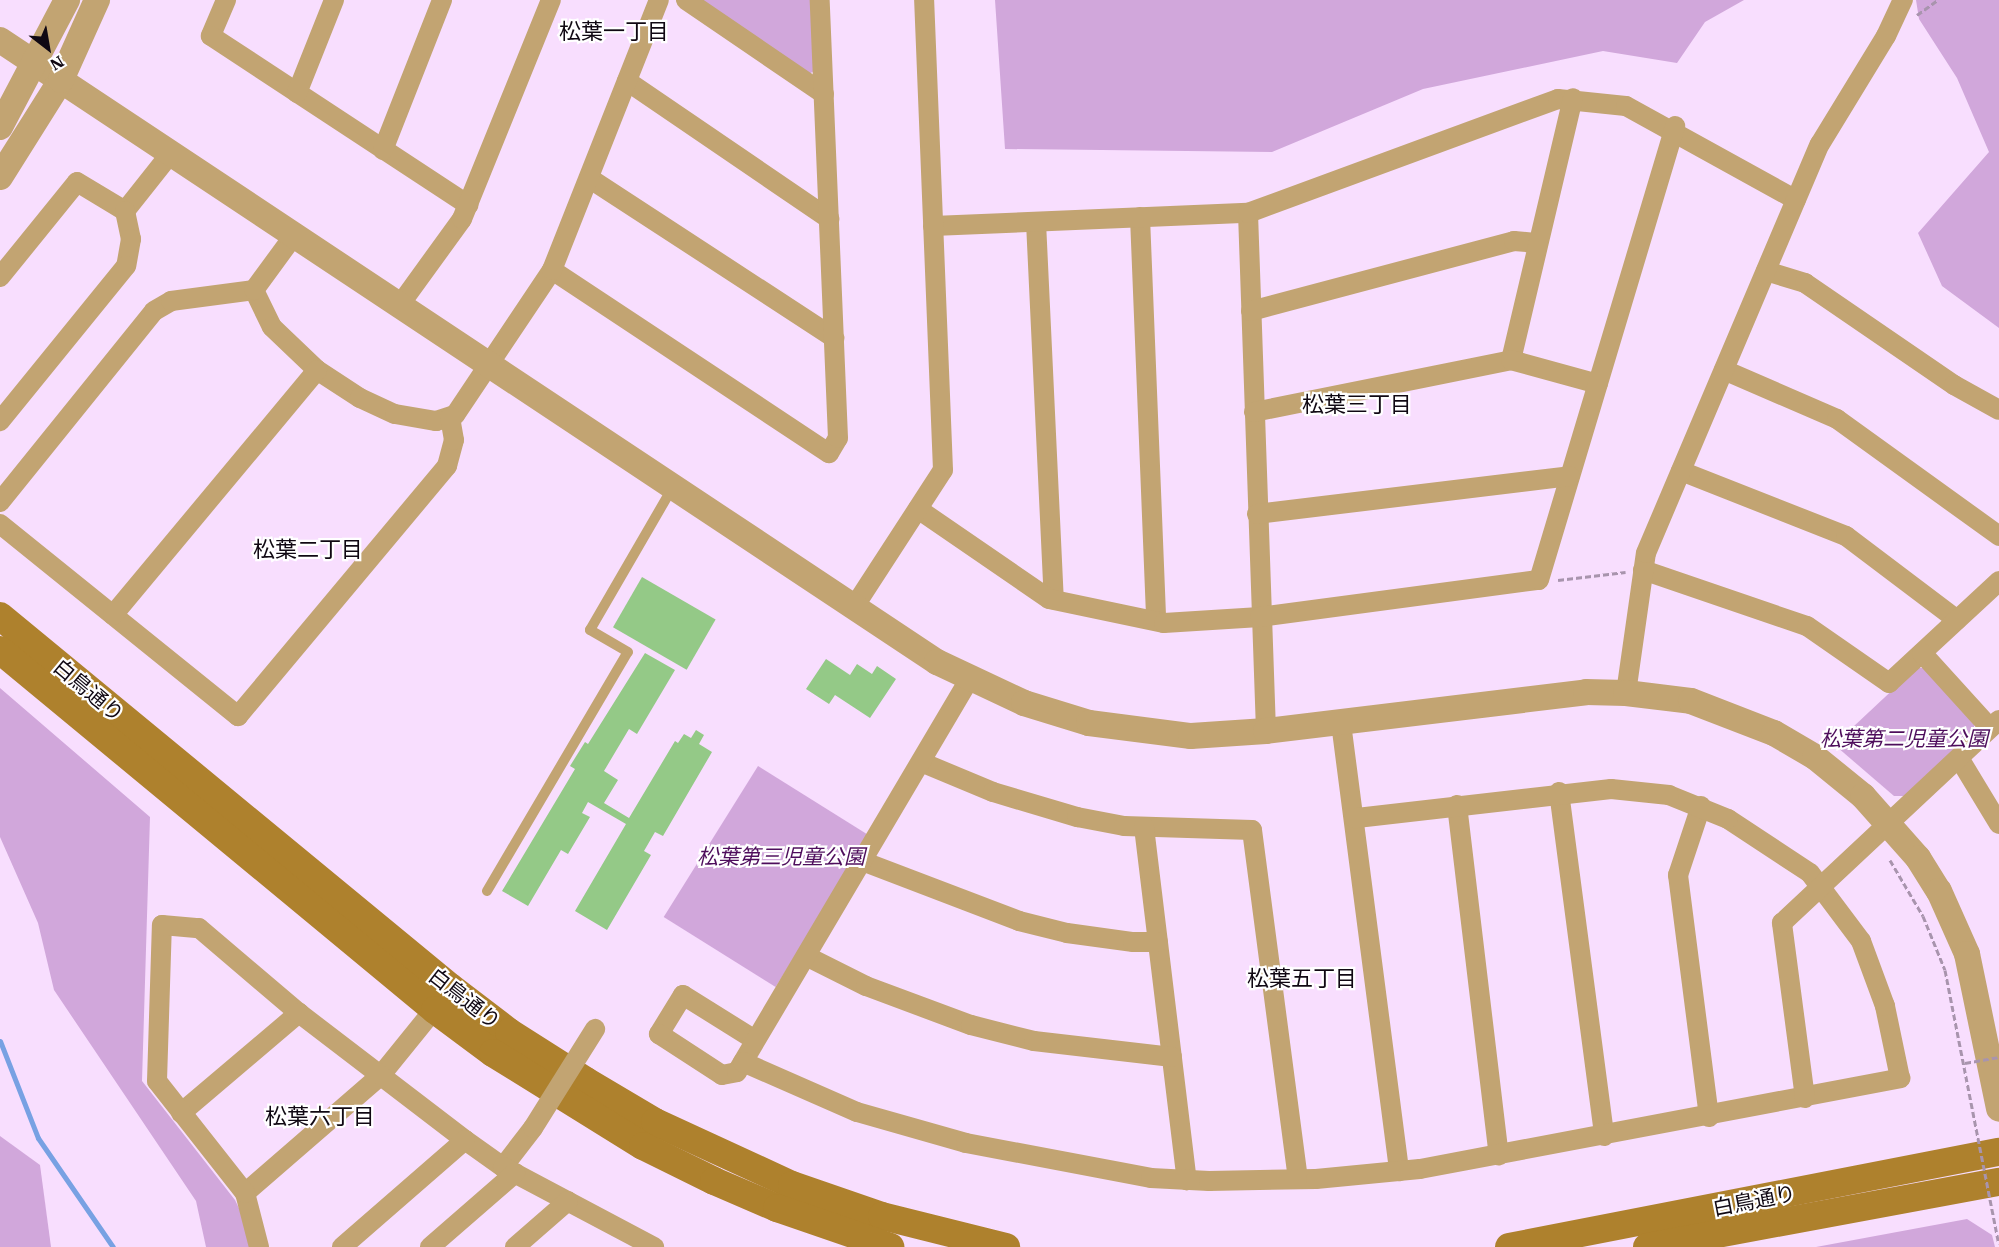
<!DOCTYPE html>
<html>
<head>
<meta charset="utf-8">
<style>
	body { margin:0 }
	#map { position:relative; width:1999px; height:1247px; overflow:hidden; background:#f8defe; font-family:"IBM Plex Serif","Noto Sans JP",serif }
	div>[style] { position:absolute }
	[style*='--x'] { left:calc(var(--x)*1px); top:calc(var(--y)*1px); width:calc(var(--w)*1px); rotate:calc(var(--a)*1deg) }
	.green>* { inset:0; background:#d1a7db; transform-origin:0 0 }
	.stream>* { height:5px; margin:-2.5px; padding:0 2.5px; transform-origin:2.5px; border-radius:2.5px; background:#78a1e3 }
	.building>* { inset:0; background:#94c987; transform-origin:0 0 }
	.path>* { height:3px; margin-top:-1.5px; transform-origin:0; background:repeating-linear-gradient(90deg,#a894ad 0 6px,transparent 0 9px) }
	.service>* { height:10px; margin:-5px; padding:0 5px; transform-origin:5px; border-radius:5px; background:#c2a472 }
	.minor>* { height:20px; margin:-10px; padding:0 10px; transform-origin:10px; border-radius:10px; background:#c2a472 }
	.tertiary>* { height:26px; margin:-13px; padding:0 13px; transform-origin:13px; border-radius:13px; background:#c2a472 }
	.secondary>* { height:28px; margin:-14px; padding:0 14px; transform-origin:14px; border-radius:14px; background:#ae812d }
	.path-bridge>* { height:3px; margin-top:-1.5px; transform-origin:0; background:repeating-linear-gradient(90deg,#a894ad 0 6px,transparent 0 9px) }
	.minor-bridge>* { height:20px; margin:-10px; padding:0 10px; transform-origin:10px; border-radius:10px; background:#c2a472 }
	span { translate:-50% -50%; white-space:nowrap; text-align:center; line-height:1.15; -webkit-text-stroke:4.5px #fff; paint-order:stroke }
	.street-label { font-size:21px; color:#100813 }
	.park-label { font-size:21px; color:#4e0d5c; font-style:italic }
	.neighbourhood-label { font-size:22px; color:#100813 }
	.north { position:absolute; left:18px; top:18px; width:60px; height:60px; -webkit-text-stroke:4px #fff; paint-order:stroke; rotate:149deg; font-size:16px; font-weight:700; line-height:24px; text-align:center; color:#100813 }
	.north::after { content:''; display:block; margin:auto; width:21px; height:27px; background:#100813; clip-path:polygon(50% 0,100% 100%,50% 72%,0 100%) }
</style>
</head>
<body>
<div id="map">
	<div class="green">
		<i style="clip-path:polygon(699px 0,812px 0,816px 70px,807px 75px)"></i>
		<i style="clip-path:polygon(995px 0,1744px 0,1705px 22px,1677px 63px,1603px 51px,1423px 89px,1272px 152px,1005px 149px)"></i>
		<i style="clip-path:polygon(1916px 0,1999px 0,1999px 328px,1942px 286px,1918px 233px,1989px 152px,1957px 78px,1919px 19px)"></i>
		<i style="clip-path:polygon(1916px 668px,1927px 668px,1975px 721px,1973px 732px,1904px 796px,1894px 796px,1837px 747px,1837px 742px)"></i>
		<i style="clip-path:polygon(0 688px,150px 817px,142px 1081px,235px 1200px,258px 1247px,206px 1247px,196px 1201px,54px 990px,38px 923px,0 837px)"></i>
		<i style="left:758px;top:766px;width:132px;height:178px;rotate:32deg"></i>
		<i style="clip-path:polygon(0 1136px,40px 1165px,51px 1247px,0 1247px)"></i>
		<i style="clip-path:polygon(1967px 1219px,1992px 1235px,1995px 1247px,1816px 1247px)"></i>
	</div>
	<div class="stream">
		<i style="--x:0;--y:1041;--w:104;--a:68.6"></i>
		<i style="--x:38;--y:1138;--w:132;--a:55.5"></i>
	</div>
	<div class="building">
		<i style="left:642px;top:577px;width:85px;height:58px;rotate:30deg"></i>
		<i style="clip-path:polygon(645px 653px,675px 670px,637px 734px,629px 729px,604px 771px,618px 780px,604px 803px,629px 818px,675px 741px,678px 743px,684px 734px,691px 738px,696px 730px,704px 735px,699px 744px,712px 752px,663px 836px,655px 832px,644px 851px,651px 855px,607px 930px,575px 911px,626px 824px,588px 802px,582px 813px,590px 817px,568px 854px,561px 850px,528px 906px,502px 891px,575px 769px,570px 766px,585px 742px,588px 744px)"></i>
		<i style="clip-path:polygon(826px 659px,850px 675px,857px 664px,872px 674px,877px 666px,896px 679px,870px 718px,835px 695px,829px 704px,806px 689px)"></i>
	</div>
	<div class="path">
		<i style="--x:1917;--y:15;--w:26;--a:-36"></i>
		<i style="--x:1558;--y:580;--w:68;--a:-6.7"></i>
	</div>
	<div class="service">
		<i style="--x:487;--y:891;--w:277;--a:-59.5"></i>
		<i style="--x:628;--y:652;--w:44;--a:-149.9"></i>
		<i style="--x:590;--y:630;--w:165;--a:-59.9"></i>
	</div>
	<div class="minor">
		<i style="--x:226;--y:0;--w:39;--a:113"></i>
		<i style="--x:211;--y:36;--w:308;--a:33.3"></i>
		<i style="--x:686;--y:0;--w:167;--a:34.3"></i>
		<i style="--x:627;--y:81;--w:245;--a:34.3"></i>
		<i style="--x:297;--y:93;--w:100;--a:-68.3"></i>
		<i style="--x:383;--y:150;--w:161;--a:-68.5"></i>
		<i style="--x:589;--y:178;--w:293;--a:33.1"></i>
		<i style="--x:125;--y:211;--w:74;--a:-51.6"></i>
		<i style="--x:1248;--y:213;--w:518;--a:88.01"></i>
		<i style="--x:1140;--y:217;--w:404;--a:87.7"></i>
		<i style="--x:1036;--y:222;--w:378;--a:87.3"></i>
		<i style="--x:933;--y:226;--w:315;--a:-2.4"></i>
		<i style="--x:1248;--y:213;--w:330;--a:-20.2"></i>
		<i style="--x:1558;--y:99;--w:68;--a:5.9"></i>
		<i style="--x:1626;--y:106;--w:194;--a:28.9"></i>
		<i style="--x:552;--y:270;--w:332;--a:33.5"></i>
		<i style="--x:829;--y:453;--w:17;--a:-59"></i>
		<i style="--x:838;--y:438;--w:438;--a:-92.4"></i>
		<i style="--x:1766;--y:271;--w:41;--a:17.1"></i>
		<i style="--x:1805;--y:283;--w:181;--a:34.4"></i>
		<i style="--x:1954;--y:385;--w:51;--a:29.1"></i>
		<i style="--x:0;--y:277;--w:122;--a:-51"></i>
		<i style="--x:77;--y:182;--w:56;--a:31.1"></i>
		<i style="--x:125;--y:211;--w:29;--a:78"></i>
		<i style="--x:131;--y:239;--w:27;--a:100"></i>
		<i style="--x:126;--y:266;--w:200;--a:129.1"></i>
		<i style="--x:254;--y:290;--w:41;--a:64.1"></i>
		<i style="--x:272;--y:327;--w:62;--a:43.7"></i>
		<i style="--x:317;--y:370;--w:51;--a:33.1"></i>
		<i style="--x:360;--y:398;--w:38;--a:25"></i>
		<i style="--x:395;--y:414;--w:42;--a:9.7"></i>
		<i style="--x:436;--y:421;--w:20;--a:-18"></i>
		<i style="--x:455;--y:415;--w:174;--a:-56.2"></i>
		<i style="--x:552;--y:270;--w:290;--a:-68.4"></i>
		<i style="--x:399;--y:306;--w:107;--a:-54.1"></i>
		<i style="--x:462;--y:219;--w:236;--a:-67.9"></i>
		<i style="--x:1251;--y:311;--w:272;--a:-14.9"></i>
		<i style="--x:1514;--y:241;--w:24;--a:5"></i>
		<i style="--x:1511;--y:360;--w:269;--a:-76.7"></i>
		<i style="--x:1724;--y:370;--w:123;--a:23.4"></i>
		<i style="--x:1837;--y:419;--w:200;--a:35.8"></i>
		<i style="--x:1254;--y:412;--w:262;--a:-11.4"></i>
		<i style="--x:1511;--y:360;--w:90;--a:15.4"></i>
		<i style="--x:1681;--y:471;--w:177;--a:21.5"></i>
		<i style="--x:1846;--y:536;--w:139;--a:37.1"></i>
		<i style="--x:0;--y:502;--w:245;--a:-51.1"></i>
		<i style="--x:154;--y:311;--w:20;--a:-30"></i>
		<i style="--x:171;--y:301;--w:84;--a:-7.5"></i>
		<i style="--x:254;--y:290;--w:69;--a:-53.8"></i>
		<i style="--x:918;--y:509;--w:159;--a:34.5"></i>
		<i style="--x:1049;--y:599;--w:117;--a:11.8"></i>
		<i style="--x:1164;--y:623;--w:96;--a:-3.6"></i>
		<i style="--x:1260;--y:617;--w:281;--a:-7.6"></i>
		<i style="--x:1539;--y:580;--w:474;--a:-73.3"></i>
		<i style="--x:1257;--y:514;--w:315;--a:-6.9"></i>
		<i style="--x:0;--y:524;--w:306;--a:38.9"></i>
		<i style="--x:238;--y:716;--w:326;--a:-50.1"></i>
		<i style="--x:447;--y:466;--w:27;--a:-75"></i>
		<i style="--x:454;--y:440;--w:23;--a:-100"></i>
		<i style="--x:1643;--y:570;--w:173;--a:18.9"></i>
		<i style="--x:1807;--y:626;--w:100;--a:34.8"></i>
		<i style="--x:1889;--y:683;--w:150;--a:-42.8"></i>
		<i style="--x:854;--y:607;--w:163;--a:-57"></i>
		<i style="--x:943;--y:470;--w:470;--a:-92.3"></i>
		<i style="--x:113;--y:615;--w:319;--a:-50.2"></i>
		<i style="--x:1922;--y:653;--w:101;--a:47.8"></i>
		<i style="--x:1626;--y:693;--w:141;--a:-81.9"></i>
		<i style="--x:1646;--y:553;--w:444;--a:-67"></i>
		<i style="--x:1820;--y:144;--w:127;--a:-58.6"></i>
		<i style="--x:1886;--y:36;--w:40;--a:-65"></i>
		<i style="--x:1341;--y:723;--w:452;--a:82.6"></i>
		<i style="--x:1959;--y:758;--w:77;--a:58.8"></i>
		<i style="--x:921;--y:762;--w:78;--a:22.6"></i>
		<i style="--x:993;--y:792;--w:88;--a:16.6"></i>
		<i style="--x:1077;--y:817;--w:48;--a:10.8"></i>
		<i style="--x:1124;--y:826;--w:128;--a:1.8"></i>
		<i style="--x:1252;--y:830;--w:352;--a:82.5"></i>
		<i style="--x:1559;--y:792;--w:347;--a:82.5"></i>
		<i style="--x:1457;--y:805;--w:353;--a:83.2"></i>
		<i style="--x:1701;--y:806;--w:73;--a:108.4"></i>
		<i style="--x:1678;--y:875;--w:244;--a:82.7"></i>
		<i style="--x:1144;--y:827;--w:356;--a:83.1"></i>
		<i style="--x:862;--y:861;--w:168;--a:20.9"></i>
		<i style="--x:1019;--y:921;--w:49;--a:14"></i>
		<i style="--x:1067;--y:933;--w:67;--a:7.8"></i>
		<i style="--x:1133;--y:942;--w:25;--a:0"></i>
		<i style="--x:806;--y:956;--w:67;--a:26.6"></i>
		<i style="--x:866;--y:986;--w:112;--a:20.4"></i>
		<i style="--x:971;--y:1025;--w:65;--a:14.3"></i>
		<i style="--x:1034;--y:1041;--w:139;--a:6.6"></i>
		<i style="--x:755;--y:1040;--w:85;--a:-148"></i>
		<i style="--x:683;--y:995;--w:46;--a:121.6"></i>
		<i style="--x:659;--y:1034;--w:75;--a:33.1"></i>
		<i style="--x:722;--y:1075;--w:15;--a:-11"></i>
		<i style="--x:737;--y:1072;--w:456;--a:-59.4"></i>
		<i style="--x:743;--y:1062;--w:124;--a:23.7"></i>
		<i style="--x:857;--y:1112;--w:113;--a:15.9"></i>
		<i style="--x:966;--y:1143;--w:188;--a:10.7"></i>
		<i style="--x:1151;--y:1178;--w:58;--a:3"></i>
		<i style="--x:1209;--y:1181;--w:107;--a:-1.1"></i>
		<i style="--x:1316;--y:1179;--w:104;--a:-5.5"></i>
		<i style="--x:1420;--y:1169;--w:489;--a:-10.7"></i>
		<i style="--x:1900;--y:1078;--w:74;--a:-101.8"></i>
		<i style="--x:1885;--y:1006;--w:69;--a:-110.3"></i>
		<i style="--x:1861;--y:941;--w:85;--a:-126.9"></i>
		<i style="--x:1810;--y:873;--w:98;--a:-146.6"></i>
		<i style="--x:1728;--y:819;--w:64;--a:-157.9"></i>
		<i style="--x:1669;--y:795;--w:58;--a:-174.1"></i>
		<i style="--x:1611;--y:789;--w:258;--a:173.5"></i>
		<i style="--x:1805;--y:1098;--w:177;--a:-97.5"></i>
		<i style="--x:1782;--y:923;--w:297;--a:-43.1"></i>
		<i style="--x:181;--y:1113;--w:155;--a:-40.3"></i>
		<i style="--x:503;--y:1167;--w:49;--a:-52.4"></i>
		<i style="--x:245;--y:1193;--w:180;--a:-40.9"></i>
		<i style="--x:381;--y:1075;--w:95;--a:-51"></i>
		<i style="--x:259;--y:1247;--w:56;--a:-104.5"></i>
		<i style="--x:245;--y:1193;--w:142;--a:-128.2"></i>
		<i style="--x:157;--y:1081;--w:156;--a:-88.2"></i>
		<i style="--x:162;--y:925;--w:37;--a:5"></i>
		<i style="--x:199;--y:928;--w:131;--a:40.4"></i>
		<i style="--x:299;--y:1013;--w:209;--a:37.4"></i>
		<i style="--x:465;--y:1140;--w:47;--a:35.4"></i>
		<i style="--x:503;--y:1167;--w:171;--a:27.9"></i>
		<i style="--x:342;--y:1247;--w:163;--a:-41"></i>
		<i style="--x:430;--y:1247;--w:113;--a:-41"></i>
		<i style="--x:515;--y:1247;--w:70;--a:-41"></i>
	</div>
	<div class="tertiary">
		<i style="--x:0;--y:40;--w:1125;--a:33.58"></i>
		<i style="--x:937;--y:662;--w:96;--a:25.2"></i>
		<i style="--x:1024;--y:703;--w:68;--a:17.1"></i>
		<i style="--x:1089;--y:723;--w:103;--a:7.3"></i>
		<i style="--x:1191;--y:736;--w:75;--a:-3.8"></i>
		<i style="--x:1266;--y:731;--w:322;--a:-6.9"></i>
		<i style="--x:1586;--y:692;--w:40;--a:1.4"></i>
		<i style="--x:1626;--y:693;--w:65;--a:7"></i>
		<i style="--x:1691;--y:701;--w:89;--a:21.1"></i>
		<i style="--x:1774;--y:733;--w:48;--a:30.3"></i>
		<i style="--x:1815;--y:757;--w:62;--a:39.1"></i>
		<i style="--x:1863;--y:796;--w:83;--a:48.4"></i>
		<i style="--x:1918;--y:858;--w:39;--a:58"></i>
		<i style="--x:1939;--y:891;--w:69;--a:66"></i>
		<i style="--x:1967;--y:954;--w:158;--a:78.3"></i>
		<i style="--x:0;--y:127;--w:144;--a:-62.2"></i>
		<i style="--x:0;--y:177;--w:115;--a:-57.8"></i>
		<i style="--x:61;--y:80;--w:88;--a:-65.8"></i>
	</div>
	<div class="secondary">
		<i style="--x:0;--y:616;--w:583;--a:39.5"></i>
		<i style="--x:450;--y:987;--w:74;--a:37.3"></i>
		<i style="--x:509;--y:1032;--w:91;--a:32.5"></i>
		<i style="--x:586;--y:1081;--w:80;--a:30.7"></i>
		<i style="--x:655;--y:1122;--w:151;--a:24.7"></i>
		<i style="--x:792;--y:1185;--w:95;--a:19"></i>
		<i style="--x:882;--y:1216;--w:128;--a:14"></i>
		<i style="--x:0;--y:650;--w:565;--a:39.61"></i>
		<i style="--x:435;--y:1010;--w:72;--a:36.6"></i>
		<i style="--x:493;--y:1053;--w:176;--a:31.8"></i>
		<i style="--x:643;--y:1146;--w:79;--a:26.2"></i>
		<i style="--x:714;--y:1181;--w:69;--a:23.2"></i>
		<i style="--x:777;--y:1208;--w:120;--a:19"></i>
		<i style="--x:1509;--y:1247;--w:499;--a:-11"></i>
		<i style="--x:1647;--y:1247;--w:358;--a:-10.5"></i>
	</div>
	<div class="path-bridge">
		<i style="--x:1890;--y:860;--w:65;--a:59.5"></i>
		<i style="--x:1923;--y:916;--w:58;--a:67.8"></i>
		<i style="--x:1945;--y:970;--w:279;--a:78.9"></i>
		<i style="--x:1965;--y:1063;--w:35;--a:-10"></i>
	</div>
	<div class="minor-bridge">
		<i style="--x:533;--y:1128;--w:117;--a:-57.9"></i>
	</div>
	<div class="street-label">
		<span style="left:89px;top:690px;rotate:40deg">白鳥通り</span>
		<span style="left:465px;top:998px;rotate:38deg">白鳥通り</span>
		<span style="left:1754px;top:1200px;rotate:-11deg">白鳥通り</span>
	</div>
	<div class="park-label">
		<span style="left:1904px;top:738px">松葉第二児童公園</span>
		<span style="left:781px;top:856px">松葉第三児童公園</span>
	</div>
	<div class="neighbourhood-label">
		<span style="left:614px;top:31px">松葉一丁目</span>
		<span style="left:1357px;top:404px">松葉三丁目</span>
		<span style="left:308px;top:549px">松葉二丁目</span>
		<span style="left:1302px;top:978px">松葉五丁目</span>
		<span style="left:320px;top:1116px">松葉六丁目</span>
	</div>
	<div class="north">N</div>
</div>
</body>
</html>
